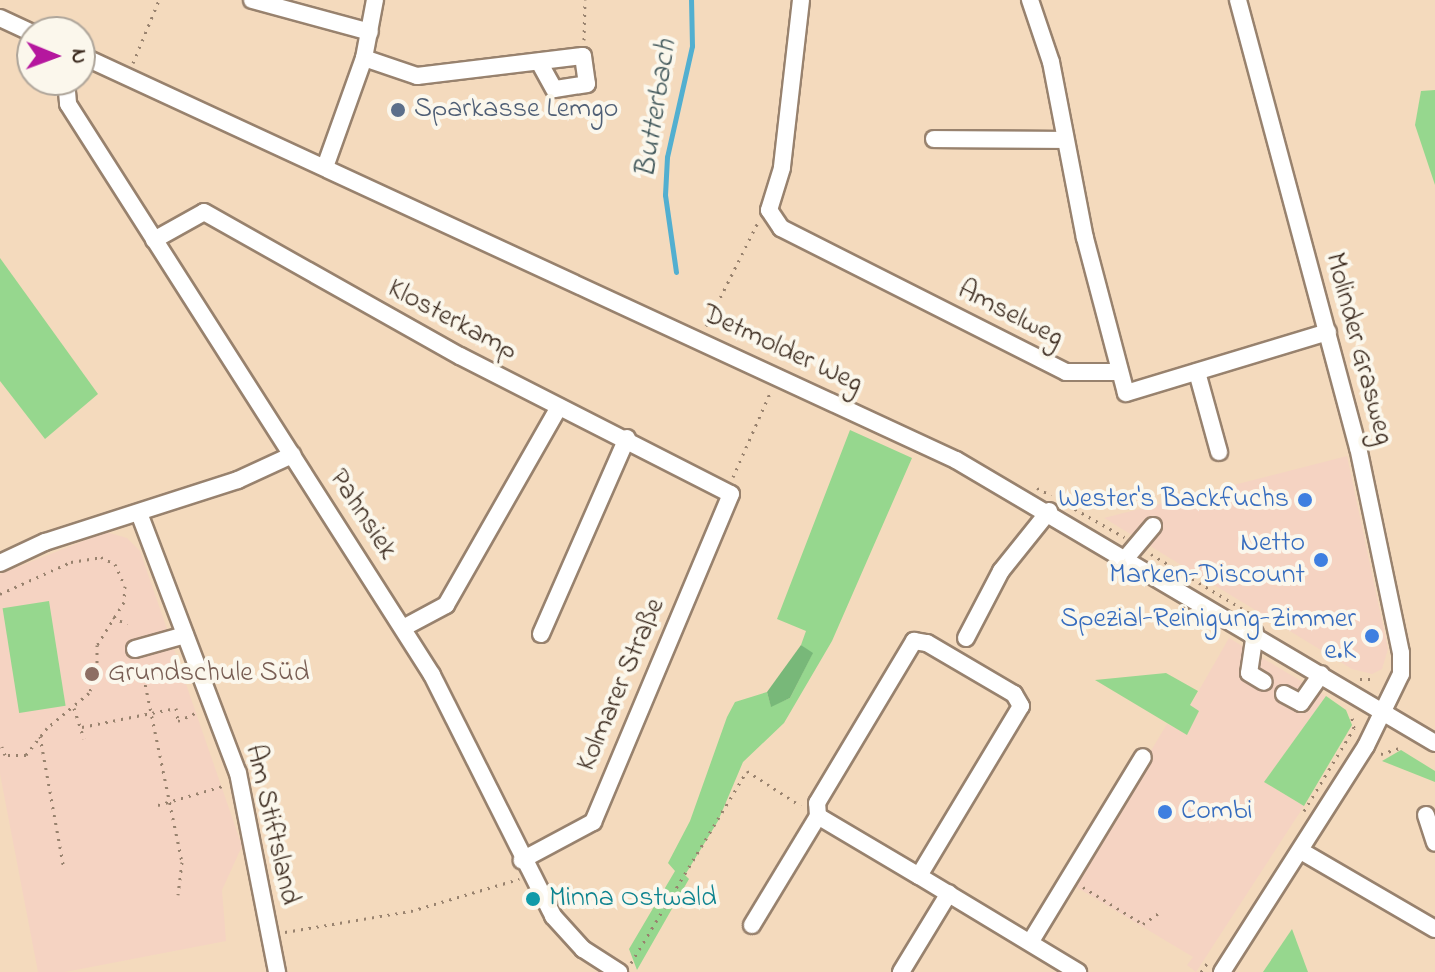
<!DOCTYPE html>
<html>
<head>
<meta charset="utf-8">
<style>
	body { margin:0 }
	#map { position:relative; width:1435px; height:972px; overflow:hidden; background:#f4dabd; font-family:"Indie Flower",sans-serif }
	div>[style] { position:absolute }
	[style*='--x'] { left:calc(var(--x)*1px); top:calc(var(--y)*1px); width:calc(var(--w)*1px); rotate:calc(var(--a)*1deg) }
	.built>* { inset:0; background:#f5d3c2 }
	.green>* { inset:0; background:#96d78e; transform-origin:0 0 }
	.forest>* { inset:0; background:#78b879 }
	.stream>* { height:5px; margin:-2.5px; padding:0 2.5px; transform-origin:2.5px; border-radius:2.5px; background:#52afd0 }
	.path>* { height:3px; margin-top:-1.5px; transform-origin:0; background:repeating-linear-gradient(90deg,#98826e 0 2px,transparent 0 8px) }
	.roads { filter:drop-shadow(2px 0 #98826e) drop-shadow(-2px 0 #98826e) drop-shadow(0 2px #98826e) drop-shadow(0 -2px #98826e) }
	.minor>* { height:16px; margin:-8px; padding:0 8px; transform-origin:8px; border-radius:8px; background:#fff }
	.dots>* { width:22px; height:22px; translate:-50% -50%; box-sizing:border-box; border:4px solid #fbf7ec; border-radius:50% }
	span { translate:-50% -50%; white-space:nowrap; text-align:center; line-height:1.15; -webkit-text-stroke:8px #fbf7ec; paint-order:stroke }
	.service-label { font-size:28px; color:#4e5e75 }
	.left { translate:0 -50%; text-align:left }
	.street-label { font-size:28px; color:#3b2a1e }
	.shop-label { font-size:28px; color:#366cbe }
	.right { translate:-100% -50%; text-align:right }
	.education-label { font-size:28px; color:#785e54 }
	.culture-label { font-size:28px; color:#0d838f }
	.water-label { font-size:30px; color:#43595c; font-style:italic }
	.north { position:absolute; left:16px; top:16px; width:80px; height:80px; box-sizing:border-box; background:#fbf7ec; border:2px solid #aea59a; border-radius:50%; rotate:91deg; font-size:22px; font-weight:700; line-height:32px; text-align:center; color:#3b2a1e }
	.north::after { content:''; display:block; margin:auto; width:28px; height:36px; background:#b5179e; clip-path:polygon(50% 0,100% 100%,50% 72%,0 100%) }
</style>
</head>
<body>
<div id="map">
	<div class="built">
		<i style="clip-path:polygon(1347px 456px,1388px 649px,1382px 669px,1372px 674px,1352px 669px,1104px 518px)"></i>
		<i style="clip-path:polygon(106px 532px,127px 538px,140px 551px,242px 846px,222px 890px,226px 941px,65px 972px,38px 972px,0 774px,0 574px)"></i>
		<i style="clip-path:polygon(1229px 638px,1326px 696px,1264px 782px,1304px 806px,1196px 972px,1187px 965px,1193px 957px,1071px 884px,1167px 724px,1187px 734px,1190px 706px)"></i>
	</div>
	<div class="green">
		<i style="clip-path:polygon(1435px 90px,1435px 185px,1415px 125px,1421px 91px)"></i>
		<i style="clip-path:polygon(0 258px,98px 394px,45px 439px,0 381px)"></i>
		<i style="clip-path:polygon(850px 430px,912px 458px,832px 641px,784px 723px,743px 762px,718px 821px,685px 875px,689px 879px,637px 970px,629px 949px,675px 871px,668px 863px,690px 821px,727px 717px,735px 702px,767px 692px,771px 706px,790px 698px,812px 654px,801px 645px,806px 631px,777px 619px)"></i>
		<i style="left:49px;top:601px;width:106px;height:47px;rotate:81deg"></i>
		<i style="clip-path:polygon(1166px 673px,1198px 691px,1190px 705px,1199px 711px,1187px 735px,1095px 680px)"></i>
		<i style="clip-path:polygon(1326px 696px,1346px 710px,1352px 725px,1304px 806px,1264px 782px)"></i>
		<i style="clip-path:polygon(1401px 750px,1435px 771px,1435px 782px,1382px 761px)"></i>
		<i style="clip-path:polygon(1292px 929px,1308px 972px,1263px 972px)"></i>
	</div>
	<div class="forest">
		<i style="clip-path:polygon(801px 645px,813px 653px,790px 698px,771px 707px,767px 692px)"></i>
	</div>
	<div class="stream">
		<i style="--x:676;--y:272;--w:78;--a:-98.1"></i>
		<i style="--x:665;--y:195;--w:38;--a:-87"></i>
		<i style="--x:667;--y:157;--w:114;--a:-77.3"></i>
		<i style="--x:692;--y:46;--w:46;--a:-91.2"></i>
	</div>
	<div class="path">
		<i style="--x:584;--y:40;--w:40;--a:-88.6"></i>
		<i style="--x:133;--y:63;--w:68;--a:-67.6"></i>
		<i style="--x:706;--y:326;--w:116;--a:-63.4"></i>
		<i style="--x:733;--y:477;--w:92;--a:-66.2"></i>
		<i style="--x:1037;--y:488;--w:16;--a:27"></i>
		<i style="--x:1061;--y:501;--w:73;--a:29.7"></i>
		<i style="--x:1151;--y:554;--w:125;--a:30.9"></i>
		<i style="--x:0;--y:594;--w:78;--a:-24.3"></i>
		<i style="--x:71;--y:562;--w:30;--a:-9"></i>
		<i style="--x:101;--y:557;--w:16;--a:27"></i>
		<i style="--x:115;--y:564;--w:24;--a:66"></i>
		<i style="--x:125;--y:586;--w:16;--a:94"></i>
		<i style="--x:124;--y:602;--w:51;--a:122.1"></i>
		<i style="--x:97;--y:645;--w:29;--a:90"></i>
		<i style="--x:97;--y:674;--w:21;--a:113"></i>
		<i style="--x:89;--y:693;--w:55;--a:140.2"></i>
		<i style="--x:47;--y:728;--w:34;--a:128"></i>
		<i style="--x:26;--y:755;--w:21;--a:180"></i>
		<i style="--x:5;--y:755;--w:9;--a:-111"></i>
		<i style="--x:113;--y:617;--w:16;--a:27"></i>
		<i style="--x:142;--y:669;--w:197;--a:78.3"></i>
		<i style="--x:182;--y:862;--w:33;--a:97"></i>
		<i style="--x:1360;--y:679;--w:12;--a:0"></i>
		<i style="--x:74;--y:708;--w:32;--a:72"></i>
		<i style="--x:82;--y:727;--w:96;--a:-11.4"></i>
		<i style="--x:176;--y:708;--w:13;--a:81"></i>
		<i style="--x:178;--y:721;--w:23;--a:-25"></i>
		<i style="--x:40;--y:736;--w:135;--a:79.8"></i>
		<i style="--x:1381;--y:754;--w:22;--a:-18"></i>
		<i style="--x:158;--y:805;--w:68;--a:-16.3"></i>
		<i style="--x:1304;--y:811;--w:97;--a:-58.9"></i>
		<i style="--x:1354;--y:728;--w:15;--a:-101"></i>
		<i style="--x:1083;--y:887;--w:70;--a:31.7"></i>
		<i style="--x:1143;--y:924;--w:21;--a:-35"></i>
		<i style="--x:285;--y:932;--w:128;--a:-9.5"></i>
		<i style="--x:411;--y:911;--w:113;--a:-16.5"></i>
		<i style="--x:631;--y:963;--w:224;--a:-58.9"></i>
		<i style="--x:747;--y:771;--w:64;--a:32.9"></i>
		<i style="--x:1201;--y:972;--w:12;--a:-55"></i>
	</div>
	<div class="roads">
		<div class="minor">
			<i style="--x:252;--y:0;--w:122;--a:15.2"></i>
			<i style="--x:801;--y:0;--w:169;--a:96.5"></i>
			<i style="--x:782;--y:168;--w:44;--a:107.2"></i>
			<i style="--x:769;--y:210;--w:22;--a:56"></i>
			<i style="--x:781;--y:228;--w:319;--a:26.8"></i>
			<i style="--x:1066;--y:372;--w:50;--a:0"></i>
			<i style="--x:1030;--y:0;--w:65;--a:71.3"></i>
			<i style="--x:1051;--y:62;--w:179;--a:79.1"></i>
			<i style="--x:1085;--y:238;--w:160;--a:75.2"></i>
			<i style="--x:1126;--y:393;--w:211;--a:-16.8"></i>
			<i style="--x:0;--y:18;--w:35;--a:25"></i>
			<i style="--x:80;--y:55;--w:965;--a:24.81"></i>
			<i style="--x:956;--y:460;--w:556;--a:30.58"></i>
			<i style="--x:364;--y:58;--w:56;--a:18.8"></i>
			<i style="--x:417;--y:76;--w:167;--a:-6.9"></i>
			<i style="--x:583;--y:56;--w:28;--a:82"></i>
			<i style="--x:587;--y:84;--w:33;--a:171"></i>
			<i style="--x:554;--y:89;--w:31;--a:-119"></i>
			<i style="--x:66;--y:80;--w:24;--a:85"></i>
			<i style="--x:68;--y:104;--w:677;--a:57.48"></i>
			<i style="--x:432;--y:675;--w:270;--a:63.3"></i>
			<i style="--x:553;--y:916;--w:45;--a:47.7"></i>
			<i style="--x:583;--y:949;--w:43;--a:32.6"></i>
			<i style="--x:934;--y:139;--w:130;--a:0.4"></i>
			<i style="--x:325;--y:167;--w:116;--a:-70.3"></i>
			<i style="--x:364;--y:58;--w:59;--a:-79.3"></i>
			<i style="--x:154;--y:240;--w:57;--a:-29.2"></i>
			<i style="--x:204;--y:212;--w:294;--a:29.4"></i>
			<i style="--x:460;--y:356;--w:304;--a:27"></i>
			<i style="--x:731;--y:494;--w:356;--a:112.8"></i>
			<i style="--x:593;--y:822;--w:81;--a:151.8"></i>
			<i style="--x:1197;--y:372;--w:83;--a:74.6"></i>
			<i style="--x:139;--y:513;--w:278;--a:69.2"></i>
			<i style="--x:238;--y:773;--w:203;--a:78.9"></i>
			<i style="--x:1126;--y:558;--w:42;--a:-49.8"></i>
			<i style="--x:0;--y:563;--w:50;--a:-25"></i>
			<i style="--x:45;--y:542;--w:203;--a:-17.8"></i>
			<i style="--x:238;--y:480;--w:60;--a:-24.8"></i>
			<i style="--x:403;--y:628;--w:49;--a:-28.1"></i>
			<i style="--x:446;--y:605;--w:228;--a:-60.3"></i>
			<i style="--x:1255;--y:633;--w:40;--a:98.5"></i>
			<i style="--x:1249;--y:673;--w:17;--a:31"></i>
			<i style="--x:541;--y:634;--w:214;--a:-66.3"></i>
			<i style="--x:966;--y:638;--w:76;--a:-62.4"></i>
			<i style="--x:1001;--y:571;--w:77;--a:-51.3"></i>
			<i style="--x:135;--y:649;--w:52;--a:-15.6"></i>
			<i style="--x:1284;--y:694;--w:19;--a:28"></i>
			<i style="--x:1301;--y:703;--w:35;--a:-55"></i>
			<i style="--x:1426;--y:815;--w:29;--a:72"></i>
			<i style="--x:1301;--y:851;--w:155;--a:30.2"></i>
			<i style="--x:919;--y:876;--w:117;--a:-149.3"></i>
			<i style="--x:818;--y:816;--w:13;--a:-94"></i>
			<i style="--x:817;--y:803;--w:189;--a:-59.1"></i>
			<i style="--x:914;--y:641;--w:13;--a:9"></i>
			<i style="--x:927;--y:643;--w:101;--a:30.4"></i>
			<i style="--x:1014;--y:694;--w:14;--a:60"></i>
			<i style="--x:1021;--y:706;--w:198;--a:121"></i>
			<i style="--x:919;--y:876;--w:186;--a:31.1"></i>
			<i style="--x:752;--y:925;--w:127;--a:-58.8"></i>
			<i style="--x:1031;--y:941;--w:215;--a:-58.7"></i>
			<i style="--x:901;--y:972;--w:92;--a:-58.7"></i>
			<i style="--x:1222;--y:972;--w:268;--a:-57.5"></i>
			<i style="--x:1366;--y:746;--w:80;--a:-64.1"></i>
			<i style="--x:1401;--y:674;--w:21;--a:-90"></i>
			<i style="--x:1401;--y:653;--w:209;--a:-101.8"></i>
			<i style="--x:1358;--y:448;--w:464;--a:-105"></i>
		</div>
	</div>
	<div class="dots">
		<i style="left:398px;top:110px;background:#5c6f8a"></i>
		<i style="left:1305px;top:500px;background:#3f7fe0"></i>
		<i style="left:1321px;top:560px;background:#3f7fe0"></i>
		<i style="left:1372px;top:636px;background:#3f7fe0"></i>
		<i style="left:92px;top:674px;background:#8d6e63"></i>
		<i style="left:1165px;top:812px;background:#3f7fe0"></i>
		<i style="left:533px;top:899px;background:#0f9aa8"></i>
	</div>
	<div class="service-label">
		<span class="left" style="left:414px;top:110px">Sparkasse Lemgo</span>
	</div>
	<div class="street-label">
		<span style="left:1010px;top:315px;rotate:27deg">Amselweg</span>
		<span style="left:452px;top:321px;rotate:28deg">Klosterkamp</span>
		<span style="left:1358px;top:349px;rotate:75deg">Molinder Grasweg</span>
		<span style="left:782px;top:350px;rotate:25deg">Detmolder Weg</span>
		<span style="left:362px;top:515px;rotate:57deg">Pahnsiek</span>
		<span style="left:622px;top:685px;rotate:-67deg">Kolmarer Straße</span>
		<span style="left:271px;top:825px;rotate:77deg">Am Stiftsland</span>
	</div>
	<div class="shop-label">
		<span class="right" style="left:1289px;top:500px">Wester's Backfuchs</span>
		<span class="right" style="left:1305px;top:560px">Netto<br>Marken-Discount</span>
		<span class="right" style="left:1356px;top:636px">Spezial-Reinigung-Zimmer<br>e.K</span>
		<span class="left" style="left:1181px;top:812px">Combi</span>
	</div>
	<div class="education-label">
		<span class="left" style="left:108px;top:674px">Grundschule Süd</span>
	</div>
	<div class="culture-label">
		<span class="left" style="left:549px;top:899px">Minna Ostwald</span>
	</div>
	<div class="water-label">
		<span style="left:657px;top:109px;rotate:-81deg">Butterbach</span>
	</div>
	<div class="north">N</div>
</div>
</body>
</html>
